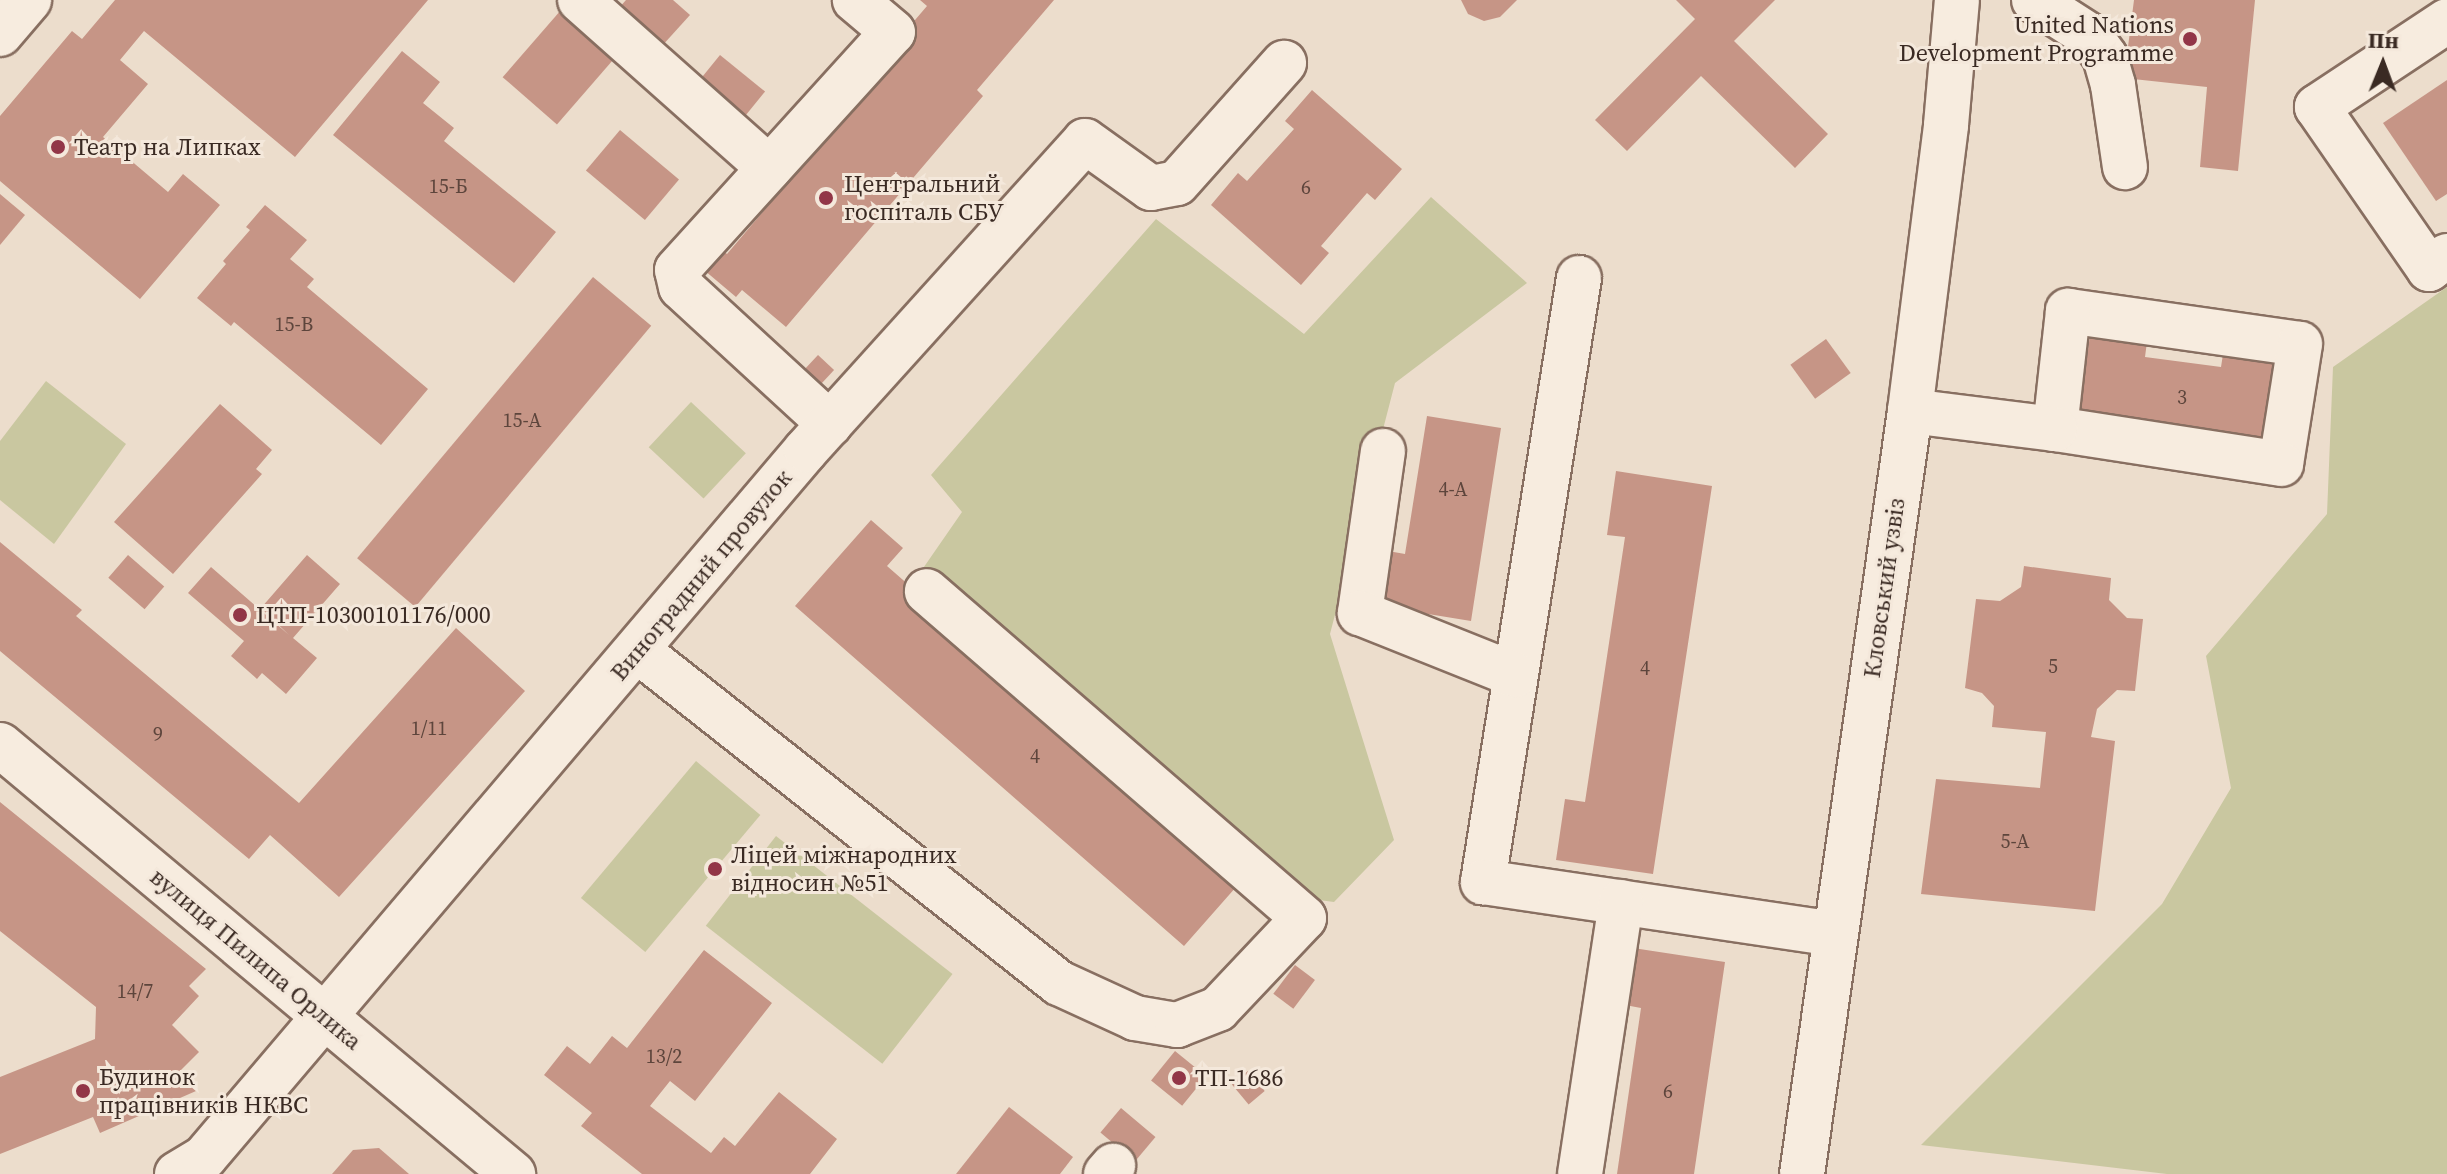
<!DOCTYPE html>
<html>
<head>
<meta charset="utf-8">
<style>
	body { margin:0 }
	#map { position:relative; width:2447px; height:1174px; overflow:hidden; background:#ecddcc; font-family:"Source Serif 4",serif }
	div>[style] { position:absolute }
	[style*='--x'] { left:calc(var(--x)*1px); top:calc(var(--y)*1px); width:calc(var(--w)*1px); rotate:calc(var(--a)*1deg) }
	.green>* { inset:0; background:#c9c7a0; transform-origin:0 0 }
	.building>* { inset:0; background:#c69586; transform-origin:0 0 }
	.roads { filter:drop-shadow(2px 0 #886f61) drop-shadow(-2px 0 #886f61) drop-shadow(0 2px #886f61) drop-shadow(0 -2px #886f61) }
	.minor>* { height:44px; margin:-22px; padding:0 22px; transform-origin:22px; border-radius:22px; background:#f7ecdf }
	.dots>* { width:22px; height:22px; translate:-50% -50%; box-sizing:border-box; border:4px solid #f4e8db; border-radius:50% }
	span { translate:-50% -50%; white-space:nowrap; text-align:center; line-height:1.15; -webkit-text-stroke:6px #f4e8db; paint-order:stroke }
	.number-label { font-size:20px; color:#5d453c }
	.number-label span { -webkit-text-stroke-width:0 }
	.poi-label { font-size:24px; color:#3a2a23 }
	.right { translate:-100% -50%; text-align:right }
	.left { translate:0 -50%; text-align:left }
	.street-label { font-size:24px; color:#3a2a23 }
	.north { position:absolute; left:2343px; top:24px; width:80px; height:80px; -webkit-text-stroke:6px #f4e8db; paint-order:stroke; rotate:1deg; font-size:22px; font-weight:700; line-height:32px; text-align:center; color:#3a2a23 }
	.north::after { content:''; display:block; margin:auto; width:28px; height:36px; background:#3a2a23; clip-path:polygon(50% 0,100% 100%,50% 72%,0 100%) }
</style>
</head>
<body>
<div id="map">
	<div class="green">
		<i style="clip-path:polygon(1431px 197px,1527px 283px,1395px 383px,1330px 634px,1394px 840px,1334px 902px,1274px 894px,917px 577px,962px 512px,931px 475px,1156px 219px,1304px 334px)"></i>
		<i style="clip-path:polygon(2447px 287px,2447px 1174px,2167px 1174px,1921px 1145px,2162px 904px,2231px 788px,2206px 656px,2327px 514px,2333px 367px)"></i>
		<i style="clip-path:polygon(46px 381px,126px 444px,54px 544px,0 500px,0 441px)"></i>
		<i style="left:691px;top:402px;width:75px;height:62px;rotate:43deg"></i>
		<i style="left:696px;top:761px;width:84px;height:179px;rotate:40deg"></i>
		<i style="left:776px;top:836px;width:224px;height:114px;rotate:38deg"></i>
	</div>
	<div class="building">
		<i style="clip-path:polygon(115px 0,428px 0,295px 157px,144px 31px,120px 60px,148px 84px,103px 137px,168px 192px,183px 174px,220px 205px,140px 299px,0 181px,0 116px,72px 31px,82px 39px)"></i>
		<i style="clip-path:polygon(626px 0,673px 0,690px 15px,661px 47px,619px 8px)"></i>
		<i style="clip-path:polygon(920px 0,1054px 0,977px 90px,983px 96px,786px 327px,742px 290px,736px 297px,704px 270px,721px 249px,727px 254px,856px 102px,850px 96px,927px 6px)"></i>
		<i style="clip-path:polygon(1461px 0,1517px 0,1500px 17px,1484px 21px,1468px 14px)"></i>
		<i style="clip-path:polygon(1676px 0,1775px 0,1734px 41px,1828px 134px,1795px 168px,1701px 76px,1627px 151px,1595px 120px,1695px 19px)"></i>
		<i style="clip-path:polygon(2134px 0,2255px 0,2238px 171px,2200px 167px,2207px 87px,2124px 78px)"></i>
		<i style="left:561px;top:10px;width:72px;height:89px;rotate:41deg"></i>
		<i style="clip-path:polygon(402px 51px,440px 82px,423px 103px,454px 128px,444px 141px,556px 232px,514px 283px,333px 135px)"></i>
		<i style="left:720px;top:55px;width:58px;height:40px;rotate:39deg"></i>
		<i style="clip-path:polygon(2447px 80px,2447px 194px,2436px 201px,2383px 123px)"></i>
		<i style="clip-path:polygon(1312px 90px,1402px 169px,1375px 200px,1367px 193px,1321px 246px,1329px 253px,1301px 285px,1211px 205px,1238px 173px,1247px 181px,1294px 129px,1285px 121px)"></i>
		<i style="left:620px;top:130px;width:77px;height:53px;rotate:40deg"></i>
		<i style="clip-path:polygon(0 194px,25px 215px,0 245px)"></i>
		<i style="clip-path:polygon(265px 205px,307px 240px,290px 259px,314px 279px,307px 287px,428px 389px,381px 445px,234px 322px,231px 326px,197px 298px,226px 264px,223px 261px,250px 230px,246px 227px)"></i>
		<i style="left:593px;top:277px;width:76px;height:367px;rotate:40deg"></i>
		<i style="clip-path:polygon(2091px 327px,2148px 334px,2145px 357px,2221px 367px,2224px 348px,2287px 356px,2275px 452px,2078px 426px)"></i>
		<i style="left:1826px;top:339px;width:42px;height:44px;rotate:54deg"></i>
		<i style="left:818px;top:355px;width:22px;height:25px;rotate:43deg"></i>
		<i style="clip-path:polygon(220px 404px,272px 450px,256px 469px,262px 474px,173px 574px,114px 522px)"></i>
		<i style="clip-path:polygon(1427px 416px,1501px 428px,1471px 621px,1379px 606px,1388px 551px,1405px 554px)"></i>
		<i style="clip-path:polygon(1616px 471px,1712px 486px,1653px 874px,1556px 860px,1565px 799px,1585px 802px,1625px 537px,1607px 535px)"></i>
		<i style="clip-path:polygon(871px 520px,903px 548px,887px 566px,1244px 878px,1184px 946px,795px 606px)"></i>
		<i style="clip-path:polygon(0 542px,82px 610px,76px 616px,299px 803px,456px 628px,525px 691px,339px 897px,270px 835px,249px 859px,0 651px)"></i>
		<i style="left:128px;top:555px;width:48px;height:30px;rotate:41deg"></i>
		<i style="clip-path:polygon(307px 555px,340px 584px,293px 638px,317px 658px,286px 694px,262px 673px,257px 679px,231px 656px,244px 641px,188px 593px,211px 567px,289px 635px,261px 608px)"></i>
		<i style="clip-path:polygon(2024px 566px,2111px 578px,2109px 600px,2127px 618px,2143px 619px,2135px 691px,2117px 690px,2097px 709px,2091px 737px,2115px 741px,2095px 911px,1921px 894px,1936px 779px,2040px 788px,2046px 732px,1992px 727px,1994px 706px,1982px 693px,1965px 688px,1976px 599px,2000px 601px,2021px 587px)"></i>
		<i style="clip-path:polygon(0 802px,206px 969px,189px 986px,199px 996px,172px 1025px,199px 1052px,178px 1073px,196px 1091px,100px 1133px,93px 1117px,0 1154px,0 1077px,95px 1039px,96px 1007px,0 931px)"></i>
		<i style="clip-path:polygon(1633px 948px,1725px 962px,1694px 1174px,1617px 1174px,1641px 1008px,1625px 1005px)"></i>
		<i style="clip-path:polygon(704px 950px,772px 1003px,695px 1101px,670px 1081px,650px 1106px,711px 1153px,724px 1137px,735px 1146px,779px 1092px,837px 1139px,810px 1174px,642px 1174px,581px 1126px,592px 1113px,544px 1075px,567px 1046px,590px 1064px,612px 1036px,627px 1048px)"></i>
		<i style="left:1295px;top:965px;width:25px;height:36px;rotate:37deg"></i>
		<i style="left:1175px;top:1051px;width:40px;height:38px;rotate:39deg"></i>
		<i style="left:1248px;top:1071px;width:26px;height:21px;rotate:50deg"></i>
		<i style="clip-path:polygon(1009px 1107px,1073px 1157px,1060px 1174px,956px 1174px)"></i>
		<i style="left:1121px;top:1108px;width:45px;height:32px;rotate:40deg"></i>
		<i style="clip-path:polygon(379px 1148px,409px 1174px,332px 1174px,353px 1150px)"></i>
	</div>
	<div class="roads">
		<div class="minor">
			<i style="--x:580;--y:0;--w:253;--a:41.6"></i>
			<i style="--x:2034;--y:0;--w:67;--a:32.7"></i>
			<i style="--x:2090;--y:36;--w:26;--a:54"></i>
			<i style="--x:2105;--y:57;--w:29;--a:74"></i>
			<i style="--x:2113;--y:85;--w:83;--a:81.7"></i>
			<i style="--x:2447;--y:21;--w:156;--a:146.5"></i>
			<i style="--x:2317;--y:107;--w:197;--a:55.3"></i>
			<i style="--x:2429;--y:269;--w:22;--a:-36"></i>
			<i style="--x:0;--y:34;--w:45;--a:-49.5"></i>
			<i style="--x:1579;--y:278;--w:612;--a:99.03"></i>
			<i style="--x:1483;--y:882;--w:356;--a:8.4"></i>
			<i style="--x:2068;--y:311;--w:234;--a:8.1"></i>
			<i style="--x:2300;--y:344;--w:121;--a:99"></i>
			<i style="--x:2281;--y:464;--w:229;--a:-171.2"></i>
			<i style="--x:2055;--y:429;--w:119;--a:-83.7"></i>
			<i style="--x:1910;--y:411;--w:146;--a:7.1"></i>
			<i style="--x:830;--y:424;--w:202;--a:-137.4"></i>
			<i style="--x:681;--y:287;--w:17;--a:-103"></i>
			<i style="--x:677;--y:270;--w:321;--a:-47.8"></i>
			<i style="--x:893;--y:32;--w:50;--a:-139.9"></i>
			<i style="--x:1383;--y:451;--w:164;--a:98.1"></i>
			<i style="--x:1360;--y:613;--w:167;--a:21.8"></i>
			<i style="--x:637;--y:650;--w:538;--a:38.28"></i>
			<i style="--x:1059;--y:983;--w:84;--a:24.7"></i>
			<i style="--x:1135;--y:1018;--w:43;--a:9.5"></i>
			<i style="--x:1177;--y:1025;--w:44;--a:-21.3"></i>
			<i style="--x:1218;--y:1009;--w:125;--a:-46.6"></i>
			<i style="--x:1304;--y:918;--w:499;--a:-139.1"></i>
			<i style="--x:0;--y:745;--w:669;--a:39.9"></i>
			<i style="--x:177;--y:1174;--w:31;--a:-31"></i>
			<i style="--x:204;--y:1158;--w:929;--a:-49.63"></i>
			<i style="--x:806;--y:450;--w:416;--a:-47.9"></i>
			<i style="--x:1085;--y:141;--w:81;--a:35.5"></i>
			<i style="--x:1151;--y:188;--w:26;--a:-11"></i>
			<i style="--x:1177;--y:183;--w:161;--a:-48.3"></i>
			<i style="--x:1106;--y:1174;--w:11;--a:-49"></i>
			<i style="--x:1580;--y:1174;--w:275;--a:-81.4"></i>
			<i style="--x:1802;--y:1174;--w:771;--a:-81.94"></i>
			<i style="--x:1910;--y:411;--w:288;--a:-82.8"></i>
			<i style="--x:1946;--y:125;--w:125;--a:-85"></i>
		</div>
	</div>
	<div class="dots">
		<i style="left:2190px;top:39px;background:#923647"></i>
		<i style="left:58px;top:147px;background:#923647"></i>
		<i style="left:826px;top:198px;background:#923647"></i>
		<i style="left:240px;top:615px;background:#923647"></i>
		<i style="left:715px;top:869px;background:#923647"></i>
		<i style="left:1179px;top:1078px;background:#923647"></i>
		<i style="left:83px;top:1091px;background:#923647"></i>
	</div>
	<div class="number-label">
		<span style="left:448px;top:186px">15-Б</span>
		<span style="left:1306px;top:187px">6</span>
		<span style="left:294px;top:324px">15-В</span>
		<span style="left:2182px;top:397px">3</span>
		<span style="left:522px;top:420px">15-А</span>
		<span style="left:1453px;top:489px">4-А</span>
		<span style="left:2053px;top:666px">5</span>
		<span style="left:1645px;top:668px">4</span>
		<span style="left:429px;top:728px">1/11</span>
		<span style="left:158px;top:734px">9</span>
		<span style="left:1035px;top:756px">4</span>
		<span style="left:2015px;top:841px">5-А</span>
		<span style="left:135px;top:991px">14/7</span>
		<span style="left:664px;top:1056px">13/2</span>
		<span style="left:1668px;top:1091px">6</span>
	</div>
	<div class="poi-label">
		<span class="right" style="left:2174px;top:39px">United Nations<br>Development Programme</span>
		<span class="left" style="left:74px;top:147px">Театр на Липках</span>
		<span class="left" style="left:844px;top:198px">Центральний<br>госпіталь СБУ</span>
		<span class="left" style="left:256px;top:615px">ЦТП-10300101176/000</span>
		<span class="left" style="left:731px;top:869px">Ліцей міжнародних<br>відносин №51</span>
		<span class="left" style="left:99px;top:1091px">Будинок<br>працівників НКВС</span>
		<span class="left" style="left:1195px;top:1078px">ТП-1686</span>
	</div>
	<div class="street-label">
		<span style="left:701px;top:575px;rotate:-50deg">Виноградний провулок</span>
		<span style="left:1884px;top:588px;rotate:-82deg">Кловський узвіз</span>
		<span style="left:256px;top:959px;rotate:40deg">вулиця Пилипа Орлика</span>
	</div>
	<div class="north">Пн</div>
</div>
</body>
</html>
